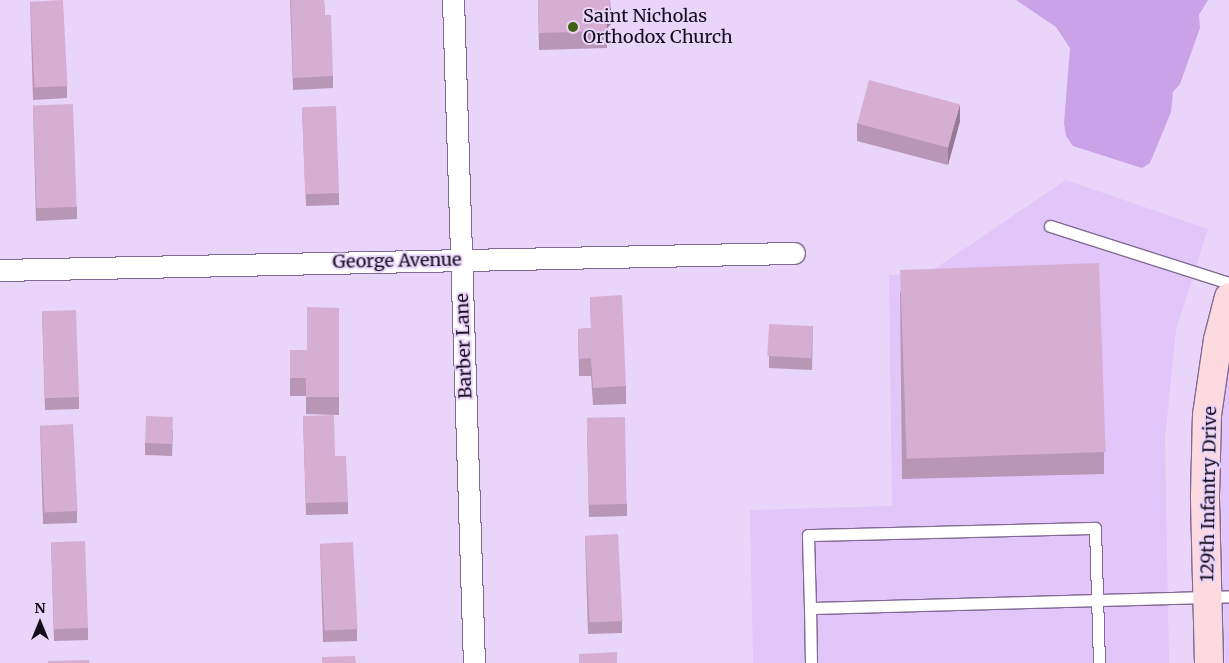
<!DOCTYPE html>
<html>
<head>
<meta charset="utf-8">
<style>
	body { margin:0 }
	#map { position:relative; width:1229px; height:663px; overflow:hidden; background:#e9d5fa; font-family:Merriweather,serif }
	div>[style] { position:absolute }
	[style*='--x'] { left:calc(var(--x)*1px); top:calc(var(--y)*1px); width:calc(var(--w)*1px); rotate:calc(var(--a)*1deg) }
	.built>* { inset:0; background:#e2c5f9 }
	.water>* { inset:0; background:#c9a2e7 }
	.roads { filter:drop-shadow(1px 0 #816a93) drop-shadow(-1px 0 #816a93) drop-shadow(0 1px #816a93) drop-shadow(0 -1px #816a93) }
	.lane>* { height:11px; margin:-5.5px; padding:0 5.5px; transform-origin:5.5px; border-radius:5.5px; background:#fff }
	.street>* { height:21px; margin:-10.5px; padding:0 10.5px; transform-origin:10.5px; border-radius:10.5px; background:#fff }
	.secondary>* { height:28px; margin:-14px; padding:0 14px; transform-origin:14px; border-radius:14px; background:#fdd9e0 }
	.wall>* { inset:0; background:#b896b5 }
	.shaded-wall>* { inset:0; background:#967a93 }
	.building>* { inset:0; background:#d6aed2; transform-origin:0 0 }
	.dots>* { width:14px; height:14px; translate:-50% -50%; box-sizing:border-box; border:2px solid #e9d5fa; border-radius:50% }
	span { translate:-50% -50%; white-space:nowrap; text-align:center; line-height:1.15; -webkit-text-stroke:4px #e9d5fa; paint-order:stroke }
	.poi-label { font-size:18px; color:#150c1c }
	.left { translate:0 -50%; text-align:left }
	.street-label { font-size:18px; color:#150c1c }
	.north { position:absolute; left:15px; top:598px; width:50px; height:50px; -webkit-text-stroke:4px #e9d5fa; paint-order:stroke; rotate:0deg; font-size:14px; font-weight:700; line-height:20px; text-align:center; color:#150c1c }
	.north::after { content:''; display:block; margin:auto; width:18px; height:22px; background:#150c1c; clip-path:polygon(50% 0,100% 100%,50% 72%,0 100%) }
</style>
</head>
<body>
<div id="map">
	<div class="built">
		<i style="clip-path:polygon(1066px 180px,1208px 229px,1176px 330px,1165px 438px,1169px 663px,753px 663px,750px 510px,892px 506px,889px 275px,930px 272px)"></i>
		<i style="clip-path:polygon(1229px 358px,1229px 663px,1225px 663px,1220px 456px,1224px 389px)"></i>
	</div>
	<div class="water">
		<i style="clip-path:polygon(1016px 0,1208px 0,1199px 15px,1200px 28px,1180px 84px,1173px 92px,1171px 112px,1150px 163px,1142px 168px,1073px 146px,1066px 136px,1064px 123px,1070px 48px,1056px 27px)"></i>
	</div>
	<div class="roads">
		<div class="lane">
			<i style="--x:1050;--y:226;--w:188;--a:17.7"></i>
			<i style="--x:810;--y:608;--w:73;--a:-91.6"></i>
			<i style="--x:808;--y:535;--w:287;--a:-1.4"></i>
			<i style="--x:1095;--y:528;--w:135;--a:88.3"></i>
			<i style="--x:811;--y:663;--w:55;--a:-91"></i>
			<i style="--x:810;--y:608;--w:419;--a:-1.6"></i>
		</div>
		<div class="street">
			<i style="--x:453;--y:0;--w:663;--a:88.19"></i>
			<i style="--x:0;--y:270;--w:794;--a:-1.23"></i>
		</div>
		<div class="secondary">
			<i style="--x:1209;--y:663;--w:167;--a:-91.4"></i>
			<i style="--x:1205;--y:496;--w:81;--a:-88.6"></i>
			<i style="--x:1207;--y:415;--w:76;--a:-81.7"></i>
			<i style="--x:1218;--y:340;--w:44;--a:-75.7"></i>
		</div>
	</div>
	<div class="wall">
		<i style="clip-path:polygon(290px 0,324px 0,325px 15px,333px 76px,333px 88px,293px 90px)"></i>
		<i style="clip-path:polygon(538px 0,610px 0,611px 24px,607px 28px,607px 48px,539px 50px)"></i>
		<i style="clip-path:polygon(30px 1px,67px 86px,67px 98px,33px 100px)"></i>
		<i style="clip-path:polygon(33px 105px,77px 207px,77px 219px,36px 221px)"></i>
		<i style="clip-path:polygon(302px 108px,339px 193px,339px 205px,306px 206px)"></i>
		<i style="clip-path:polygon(960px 121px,948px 165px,857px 141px,857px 123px)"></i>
		<i style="clip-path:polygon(900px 291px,1104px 452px,1104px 474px,902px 479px)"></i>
		<i style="clip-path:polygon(590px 297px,626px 386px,626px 404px,593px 405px,591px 376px,579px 376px,578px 329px,591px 328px)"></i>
		<i style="clip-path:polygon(339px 308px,339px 415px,306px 414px,306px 396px,290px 396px,290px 350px,307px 350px)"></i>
		<i style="clip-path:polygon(42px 311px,79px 397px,79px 409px,45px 410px)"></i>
		<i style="clip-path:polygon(813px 326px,812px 370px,769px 368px,769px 356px)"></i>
		<i style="clip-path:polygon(303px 416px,335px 456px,348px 502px,348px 514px,306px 515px)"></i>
		<i style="clip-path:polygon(40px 425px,77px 511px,77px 523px,43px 524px)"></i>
		<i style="clip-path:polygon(173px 429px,172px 456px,145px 455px,145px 443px)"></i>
		<i style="clip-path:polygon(587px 430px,627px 504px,627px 516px,589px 517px)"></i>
		<i style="clip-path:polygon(585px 536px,622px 621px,622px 633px,588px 634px)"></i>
		<i style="clip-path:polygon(51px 542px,88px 628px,88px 640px,54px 641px)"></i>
		<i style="clip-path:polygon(320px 544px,357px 629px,357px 641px,323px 642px)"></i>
	</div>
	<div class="shaded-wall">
		<i style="clip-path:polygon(611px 7px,611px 24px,606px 29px,606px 11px)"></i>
		<i style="clip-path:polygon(960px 104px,960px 121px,948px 165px,948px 147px)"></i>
	</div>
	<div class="building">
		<i style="left:63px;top:0;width:86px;height:33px;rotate:87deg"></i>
		<i style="clip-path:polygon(291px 0,324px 0,325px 15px,331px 15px,333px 76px,293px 78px)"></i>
		<i style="clip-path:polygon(538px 0,610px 0,611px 7px,606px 11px,607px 31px,539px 33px)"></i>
		<i style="left:869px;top:80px;width:94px;height:45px;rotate:15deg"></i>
		<i style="left:73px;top:104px;width:103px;height:40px;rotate:88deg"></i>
		<i style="left:336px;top:106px;width:87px;height:34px;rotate:88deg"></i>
		<i style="left:1099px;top:263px;width:189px;height:199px;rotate:88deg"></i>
		<i style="clip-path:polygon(622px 295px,626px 386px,593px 388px,591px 358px,579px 359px,578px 329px,591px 328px,590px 297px)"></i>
		<i style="clip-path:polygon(307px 307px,339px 308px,339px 397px,306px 397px,306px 378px,290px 378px,290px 350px,307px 350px)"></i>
		<i style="left:76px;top:310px;width:87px;height:34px;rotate:88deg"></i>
		<i style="left:769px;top:324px;width:44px;height:32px;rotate:3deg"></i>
		<i style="clip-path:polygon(334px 415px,335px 456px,346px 456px,348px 502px,306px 503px,303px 416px)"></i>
		<i style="left:146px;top:416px;width:27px;height:27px;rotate:2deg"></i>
		<i style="left:625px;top:417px;width:87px;height:38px;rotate:89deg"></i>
		<i style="left:73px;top:424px;width:87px;height:33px;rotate:87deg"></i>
		<i style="left:618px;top:534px;width:87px;height:33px;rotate:87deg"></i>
		<i style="left:85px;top:541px;width:87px;height:34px;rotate:88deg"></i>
		<i style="left:353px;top:542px;width:87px;height:33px;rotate:87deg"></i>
		<i style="clip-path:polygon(617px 652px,617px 663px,579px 663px,579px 654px)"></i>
		<i style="clip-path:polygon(355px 656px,356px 663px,322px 663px,322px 657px)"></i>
		<i style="clip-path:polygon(89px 660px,89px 663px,48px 663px,48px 661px)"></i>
	</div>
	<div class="dots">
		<i style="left:573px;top:27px;background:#426116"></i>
	</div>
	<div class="poi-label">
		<span class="left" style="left:583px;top:27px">Saint Nicholas<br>Orthodox Church</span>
	</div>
	<div class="street-label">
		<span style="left:397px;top:261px;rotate:-1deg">George Avenue</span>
		<span style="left:464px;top:346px;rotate:-92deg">Barber Lane</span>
		<span style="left:1209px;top:494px;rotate:-89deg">129th Infantry Drive</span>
	</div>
	<div class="north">N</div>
</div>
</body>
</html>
